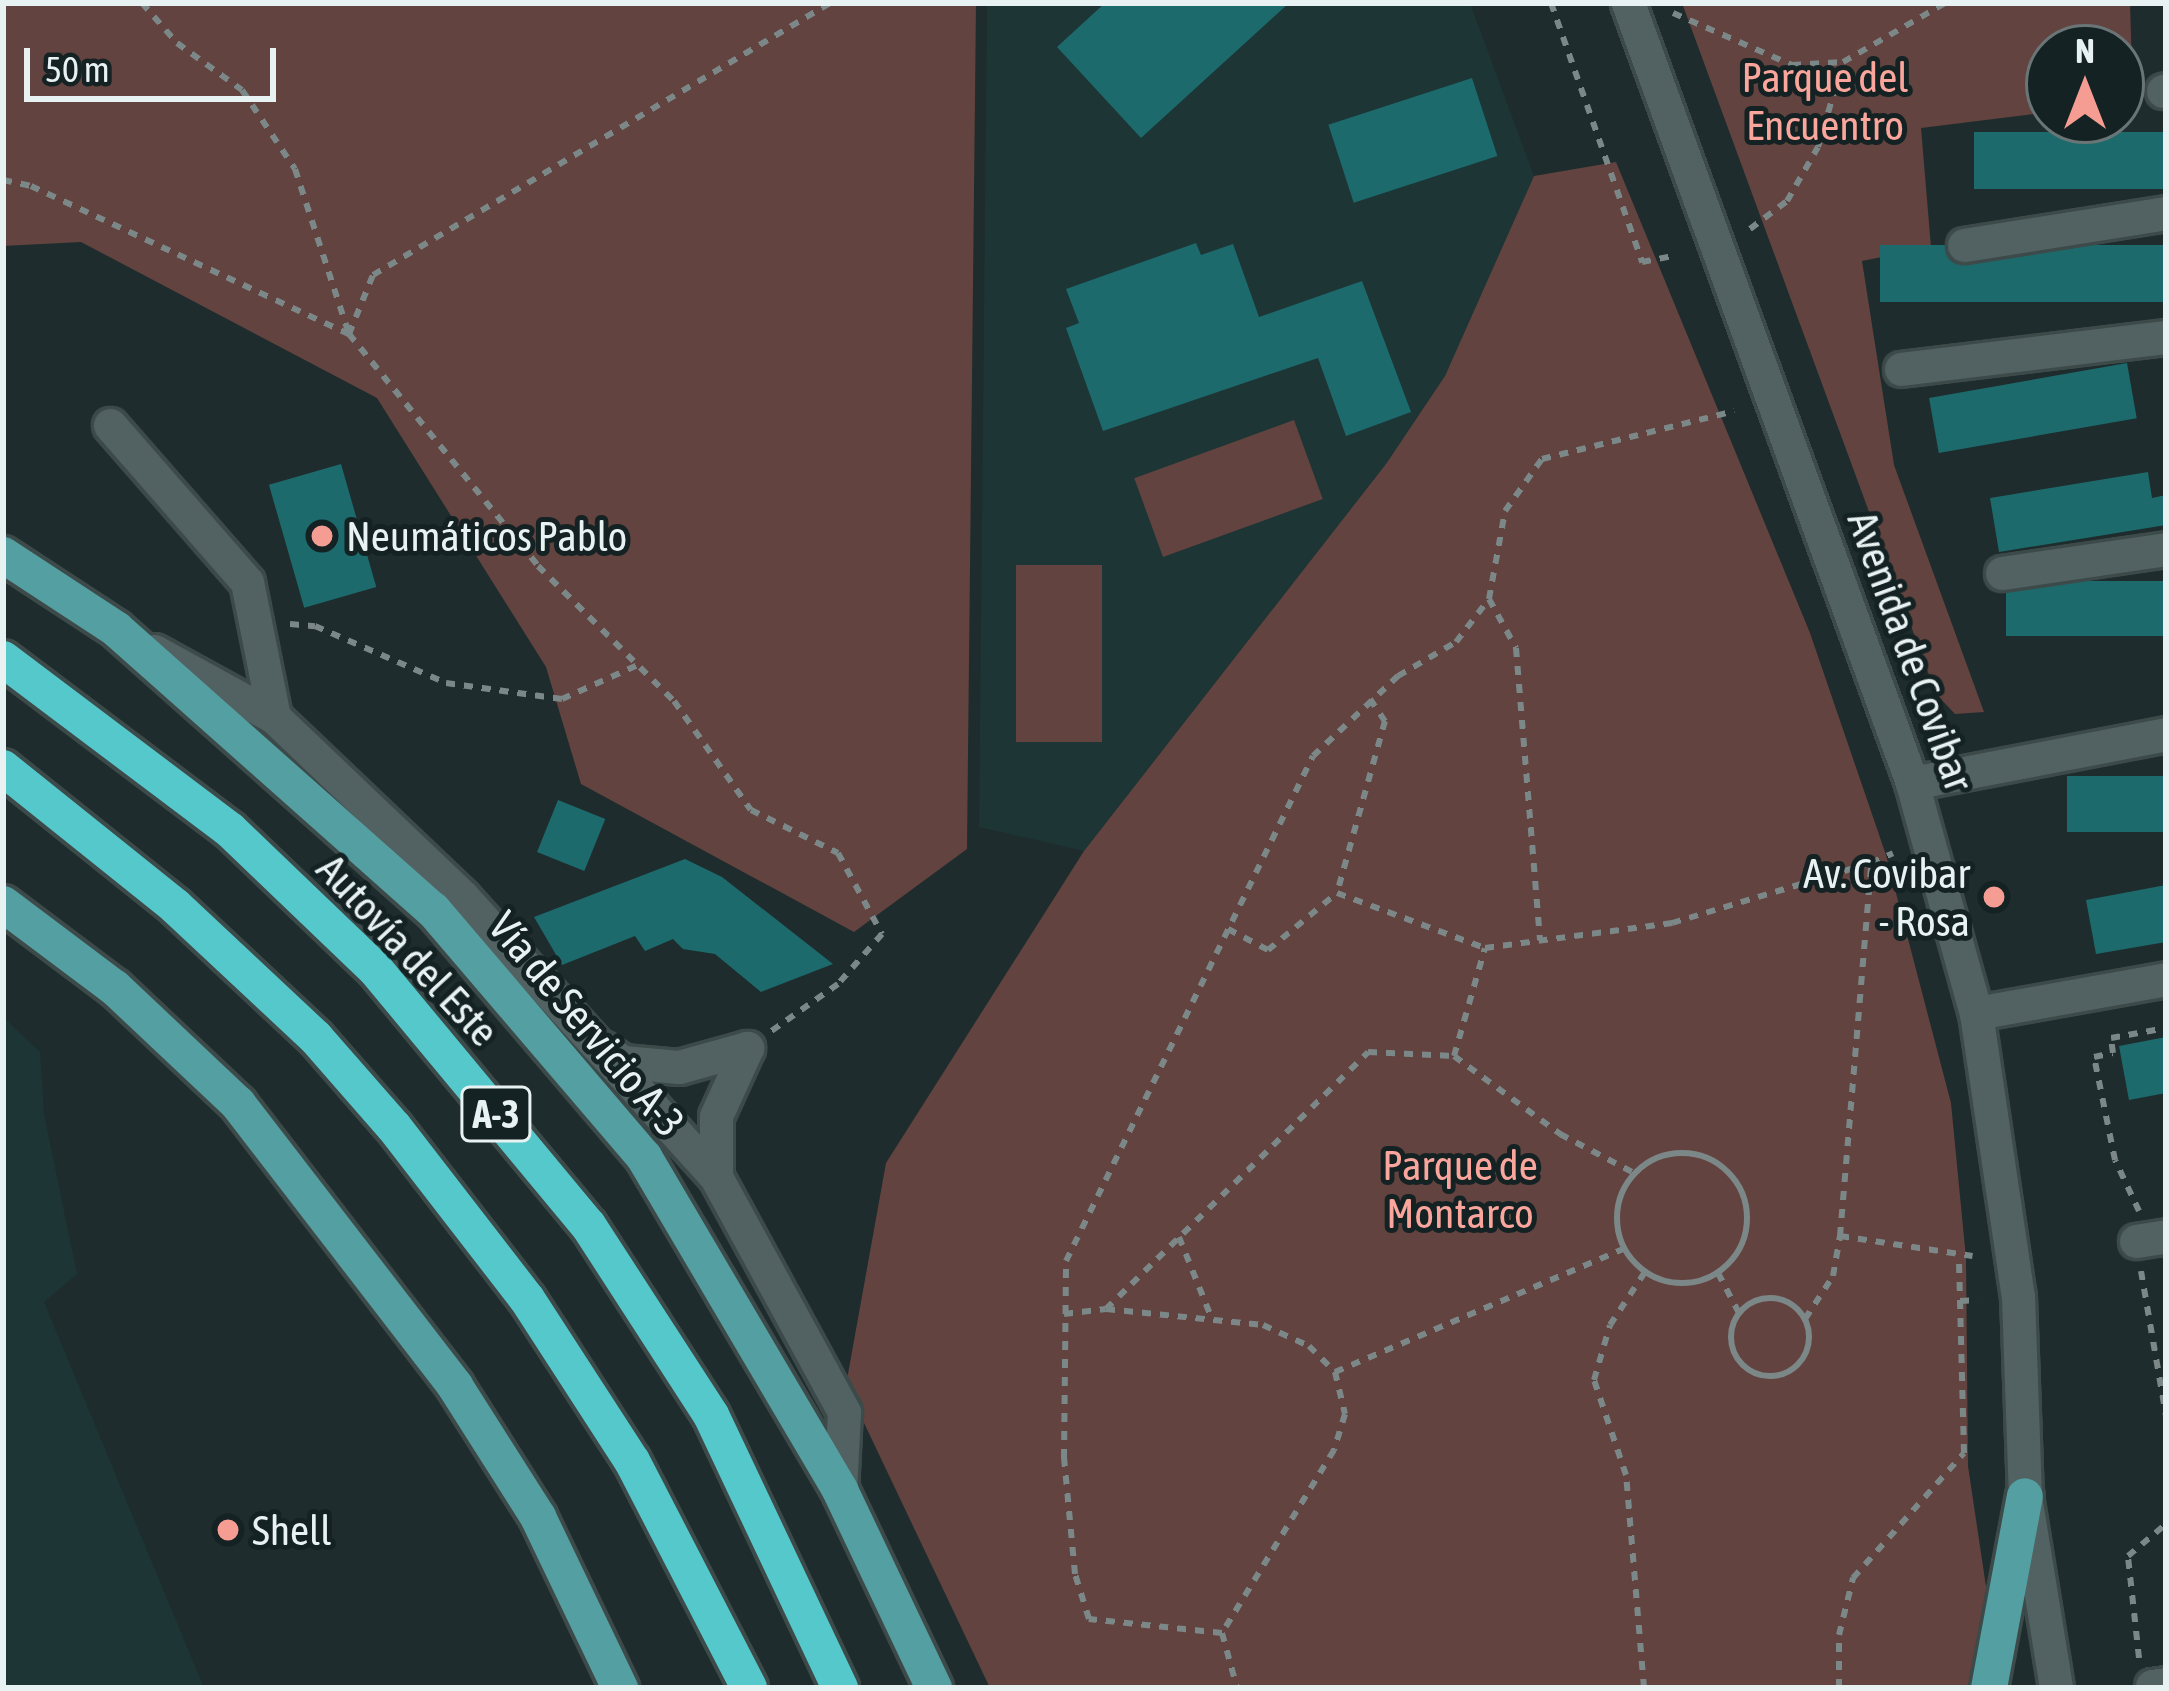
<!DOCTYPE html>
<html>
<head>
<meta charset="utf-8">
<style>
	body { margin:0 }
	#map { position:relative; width:2169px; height:1691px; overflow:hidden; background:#1e2c2d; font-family:"Asap Condensed",sans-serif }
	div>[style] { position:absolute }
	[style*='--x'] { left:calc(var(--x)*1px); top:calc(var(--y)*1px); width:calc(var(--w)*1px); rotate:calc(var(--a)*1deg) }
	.built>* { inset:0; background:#1d3535 }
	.green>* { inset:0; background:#62433f; transform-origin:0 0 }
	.building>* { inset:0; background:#1d6a6c; transform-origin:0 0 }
	.path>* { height:6px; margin-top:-3px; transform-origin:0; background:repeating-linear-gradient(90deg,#7c8788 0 9px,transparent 0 18px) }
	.path>.ring { margin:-3px; padding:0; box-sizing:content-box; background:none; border:6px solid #7c8788; border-radius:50% }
	.roads { filter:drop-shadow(3px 0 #3d4a4a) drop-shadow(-3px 0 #3d4a4a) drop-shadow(0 3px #3d4a4a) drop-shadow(0 -3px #3d4a4a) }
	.minor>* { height:33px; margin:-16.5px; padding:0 16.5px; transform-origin:16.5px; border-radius:16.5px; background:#526262 }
	.major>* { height:36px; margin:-18px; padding:0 18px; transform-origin:18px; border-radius:18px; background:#549fa1 }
	.highway>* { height:36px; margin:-18px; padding:0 18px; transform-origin:18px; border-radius:18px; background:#55c8cb }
	.dots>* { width:33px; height:33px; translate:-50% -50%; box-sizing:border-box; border:6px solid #142223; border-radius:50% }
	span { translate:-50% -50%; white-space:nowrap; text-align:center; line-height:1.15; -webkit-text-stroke:10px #142223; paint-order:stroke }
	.shield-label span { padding:3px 9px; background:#142223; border:3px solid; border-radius:9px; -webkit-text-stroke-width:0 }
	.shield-label { font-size:39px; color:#e9f2f2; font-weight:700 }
	.park-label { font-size:42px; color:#fba69d }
	.poi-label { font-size:42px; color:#e9f2f2 }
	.left { translate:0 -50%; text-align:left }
	.right { translate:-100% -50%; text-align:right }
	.street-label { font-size:42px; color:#e9f2f2 }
	.frame { position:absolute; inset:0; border:6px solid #e9f2f2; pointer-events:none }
	.north { position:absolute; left:2025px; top:24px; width:120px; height:120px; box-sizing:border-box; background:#142223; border:3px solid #697576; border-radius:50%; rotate:0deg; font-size:33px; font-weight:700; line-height:48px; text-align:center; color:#e9f2f2 }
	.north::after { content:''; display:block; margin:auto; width:42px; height:54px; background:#f59c93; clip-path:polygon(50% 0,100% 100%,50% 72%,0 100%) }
	.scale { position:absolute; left:24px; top:48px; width:252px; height:54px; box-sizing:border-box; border:6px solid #e9f2f2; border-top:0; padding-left:15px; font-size:36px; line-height:42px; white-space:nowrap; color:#e9f2f2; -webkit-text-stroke:9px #142223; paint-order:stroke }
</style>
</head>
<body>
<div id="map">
	<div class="built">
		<i style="clip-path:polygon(987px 3px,1470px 3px,1534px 176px,1445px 376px,1386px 464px,1084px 851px,979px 827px)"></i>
		<i style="clip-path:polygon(3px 1017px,40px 1052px,44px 1114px,77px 1274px,44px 1302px,204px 1688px,3px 1688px)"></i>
	</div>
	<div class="green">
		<i style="clip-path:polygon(3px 3px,976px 3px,967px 849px,854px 932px,581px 784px,546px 667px,377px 398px,81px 242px,3px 246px)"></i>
		<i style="clip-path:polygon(1682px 3px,2130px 3px,2133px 101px,2121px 103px,2121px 48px,2049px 48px,2049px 112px,1921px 128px,1931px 247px,1862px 261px,1894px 465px,1984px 712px,1955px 714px,1936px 694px)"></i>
		<i style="clip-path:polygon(1616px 162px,1810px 633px,1886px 855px,1951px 1103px,1966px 1258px,1968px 1466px,1988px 1600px,1971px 1688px,990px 1688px,846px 1385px,886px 1163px,1084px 851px,1386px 464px,1445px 376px,1534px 176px)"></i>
		<i style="left:1294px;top:420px;width:84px;height:170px;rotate:70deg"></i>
		<i style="left:1102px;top:565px;width:177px;height:86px;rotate:90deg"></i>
	</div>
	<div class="building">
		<i style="clip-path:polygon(1105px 3px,1289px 3px,1141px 138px,1057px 47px)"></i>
		<i style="left:1472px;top:78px;width:82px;height:151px;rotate:72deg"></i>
		<i style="left:2166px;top:132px;width:57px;height:192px;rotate:90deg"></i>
		<i style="clip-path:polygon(1196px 243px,1201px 255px,1233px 244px,1259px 317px,1362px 281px,1411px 412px,1346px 436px,1318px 358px,1103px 431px,1066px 328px,1079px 323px,1066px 289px)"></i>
		<i style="left:2166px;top:245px;width:57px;height:286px;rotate:90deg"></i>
		<i style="left:2127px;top:363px;width:56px;height:201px;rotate:80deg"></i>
		<i style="left:341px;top:464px;width:128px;height:75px;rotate:74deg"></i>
		<i style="clip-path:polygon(2148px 472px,2152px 498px,2166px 495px,2166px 525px,1999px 552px,1990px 498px)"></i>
		<i style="left:2166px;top:581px;width:55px;height:160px;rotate:90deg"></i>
		<i style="left:2166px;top:776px;width:56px;height:99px;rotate:90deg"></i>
		<i style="left:558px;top:800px;width:51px;height:56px;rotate:22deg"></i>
		<i style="clip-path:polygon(685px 859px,722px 877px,833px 964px,761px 992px,715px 954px,683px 949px,673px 939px,645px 951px,635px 936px,562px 965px,534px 917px)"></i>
		<i style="clip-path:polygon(2166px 885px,2166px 942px,2096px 954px,2086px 900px)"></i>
		<i style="clip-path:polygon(2166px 1037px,2166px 1093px,2129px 1100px,2119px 1046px)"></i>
	</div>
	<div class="path">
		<i style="--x:142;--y:3;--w:53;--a:48.8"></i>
		<i style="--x:177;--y:43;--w:80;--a:35.9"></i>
		<i style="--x:242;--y:90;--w:95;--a:56.1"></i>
		<i style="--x:295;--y:169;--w:174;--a:71.9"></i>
		<i style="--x:349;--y:334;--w:299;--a:50.8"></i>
		<i style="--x:538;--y:566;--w:192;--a:44.8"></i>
		<i style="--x:674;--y:701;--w:133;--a:54.8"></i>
		<i style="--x:751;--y:810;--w:97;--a:26.3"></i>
		<i style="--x:838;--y:853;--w:92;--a:61.5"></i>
		<i style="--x:882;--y:934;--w:67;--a:131.3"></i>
		<i style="--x:838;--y:984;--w:83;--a:144.8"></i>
		<i style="--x:1551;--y:3;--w:275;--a:70.6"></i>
		<i style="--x:1642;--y:262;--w:32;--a:-11"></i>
		<i style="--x:1673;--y:13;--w:130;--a:23.6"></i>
		<i style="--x:1792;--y:65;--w:51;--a:-3.4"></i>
		<i style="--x:1843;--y:62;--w:118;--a:-30"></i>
		<i style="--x:3;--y:180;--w:29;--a:12"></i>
		<i style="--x:31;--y:186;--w:351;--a:25"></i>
		<i style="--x:349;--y:334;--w:64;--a:-67.9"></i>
		<i style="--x:373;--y:275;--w:532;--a:-30.76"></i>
		<i style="--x:1750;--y:229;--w:46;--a:-37.1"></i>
		<i style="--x:1787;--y:201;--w:62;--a:-60.1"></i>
		<i style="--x:1818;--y:147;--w:89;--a:-73.6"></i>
		<i style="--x:1489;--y:599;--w:56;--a:61.1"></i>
		<i style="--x:1516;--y:648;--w:293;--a:85.3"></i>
		<i style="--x:290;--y:624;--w:25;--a:5"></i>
		<i style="--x:315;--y:626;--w:143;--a:23.5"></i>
		<i style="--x:446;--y:683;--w:117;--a:7.9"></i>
		<i style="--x:562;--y:699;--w:83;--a:-24.1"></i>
		<i style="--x:1370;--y:699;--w:27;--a:56"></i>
		<i style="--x:1385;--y:721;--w:179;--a:105.6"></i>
		<i style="--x:1337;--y:893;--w:158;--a:20.4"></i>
		<i style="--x:1228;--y:929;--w:45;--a:27.7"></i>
		<i style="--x:1268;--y:950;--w:89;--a:-39.6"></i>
		<i style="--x:1454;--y:1056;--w:112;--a:-74"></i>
		<i style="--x:1485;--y:948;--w:189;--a:-7.6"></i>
		<i style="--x:1672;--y:923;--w:208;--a:-16.8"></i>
		<i class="ring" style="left:1617px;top:1153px;width:124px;height:124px"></i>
		<i style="--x:2139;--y:1211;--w:56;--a:-115.2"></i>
		<i style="--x:2115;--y:1160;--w:105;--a:-101.5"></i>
		<i style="--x:2094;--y:1057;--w:19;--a:-12"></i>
		<i style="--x:2113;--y:1053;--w:15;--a:-98"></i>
		<i style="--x:2111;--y:1038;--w:56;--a:-10.3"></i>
		<i style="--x:1840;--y:1236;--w:134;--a:8.6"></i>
		<i style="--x:1179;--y:1237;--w:88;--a:68.1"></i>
		<i style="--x:2141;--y:1271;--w:146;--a:80.2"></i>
		<i style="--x:1718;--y:1273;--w:45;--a:62.3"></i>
		<i class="ring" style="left:1731px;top:1298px;width:72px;height:72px"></i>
		<i style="--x:1960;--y:1301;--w:18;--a:-3"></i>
		<i style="--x:1106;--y:1309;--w:367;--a:-44.4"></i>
		<i style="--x:1368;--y:1052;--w:86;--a:2.7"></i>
		<i style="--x:1454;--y:1056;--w:132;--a:36.3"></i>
		<i style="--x:1560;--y:1134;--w:84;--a:27.8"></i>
		<i style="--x:1064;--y:1314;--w:42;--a:-6.8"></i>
		<i style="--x:1106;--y:1309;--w:158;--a:5.8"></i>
		<i style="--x:1263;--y:1325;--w:51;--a:24.5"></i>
		<i style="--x:1309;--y:1346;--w:37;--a:45"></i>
		<i style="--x:1335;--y:1372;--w:43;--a:76.6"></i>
		<i style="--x:1345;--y:1414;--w:38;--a:107"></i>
		<i style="--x:1334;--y:1450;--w:215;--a:121.5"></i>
		<i style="--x:1222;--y:1633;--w:57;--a:74.7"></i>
		<i style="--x:1805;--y:1319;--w:51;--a:-56.9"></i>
		<i style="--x:1833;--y:1276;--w:41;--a:-80.1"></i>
		<i style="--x:1840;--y:1236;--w:374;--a:-85.2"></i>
		<i style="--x:1871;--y:863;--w:24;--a:-24"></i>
		<i style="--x:1335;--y:1372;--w:314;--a:-23.1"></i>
		<i style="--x:1222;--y:1633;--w:134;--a:-174"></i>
		<i style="--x:1089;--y:1619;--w:47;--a:-107.3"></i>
		<i style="--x:1075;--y:1574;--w:117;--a:-95.4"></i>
		<i style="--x:1064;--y:1458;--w:197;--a:-89.4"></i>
		<i style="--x:1066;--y:1261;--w:562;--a:-63.94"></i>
		<i style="--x:1313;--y:756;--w:117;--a:-43.3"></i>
		<i style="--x:1398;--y:676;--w:67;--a:-30.4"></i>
		<i style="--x:1456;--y:642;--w:54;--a:-52.5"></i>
		<i style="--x:1489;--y:599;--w:89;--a:-79.7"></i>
		<i style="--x:1505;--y:511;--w:64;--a:-54.6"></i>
		<i style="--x:1542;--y:459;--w:198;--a:-14"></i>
		<i style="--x:2139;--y:1658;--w:103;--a:-96.2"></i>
		<i style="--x:2128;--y:1556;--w:50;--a:-40.1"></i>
		<i style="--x:1644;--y:1688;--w:214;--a:-94.8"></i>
		<i style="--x:1626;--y:1475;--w:100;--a:-108.6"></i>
		<i style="--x:1594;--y:1380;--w:57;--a:-73.8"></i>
		<i style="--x:1610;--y:1325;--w:64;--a:-56.6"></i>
		<i style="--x:1839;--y:1688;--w:53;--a:-90"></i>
		<i style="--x:1839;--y:1635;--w:59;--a:-76.2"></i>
		<i style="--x:1853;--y:1578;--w:167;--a:-48.4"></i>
		<i style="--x:1964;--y:1453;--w:196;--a:-91.5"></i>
	</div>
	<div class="roads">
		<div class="minor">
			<i style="--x:1628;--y:3;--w:830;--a:69.99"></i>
			<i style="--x:1912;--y:783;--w:239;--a:74.5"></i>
			<i style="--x:1976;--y:1013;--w:286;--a:81.6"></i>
			<i style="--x:2018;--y:1296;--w:200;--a:88"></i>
			<i style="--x:2025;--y:1496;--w:194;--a:80.8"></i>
			<i style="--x:2163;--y:91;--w:3;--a:-18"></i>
			<i style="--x:1964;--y:245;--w:205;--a:-9"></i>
			<i style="--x:1901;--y:369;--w:267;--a:-6.9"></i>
			<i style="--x:110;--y:425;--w:208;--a:48.9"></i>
			<i style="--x:247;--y:582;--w:138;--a:78.7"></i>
			<i style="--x:2002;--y:573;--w:166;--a:-8.3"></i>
			<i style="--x:154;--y:651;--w:137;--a:28.8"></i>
			<i style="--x:274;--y:717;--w:260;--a:43.6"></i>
			<i style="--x:462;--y:896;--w:379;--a:47.9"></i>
			<i style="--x:716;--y:1177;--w:268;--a:61.4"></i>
			<i style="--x:844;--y:1412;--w:78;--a:92.9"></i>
			<i style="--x:1912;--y:783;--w:259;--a:-10.9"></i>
			<i style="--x:1976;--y:1013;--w:193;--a:-10.1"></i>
			<i style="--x:602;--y:1048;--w:25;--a:34"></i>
			<i style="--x:623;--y:1062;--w:56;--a:5.1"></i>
			<i style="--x:679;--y:1067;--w:71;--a:-15.6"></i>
			<i style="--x:716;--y:1177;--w:61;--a:-90"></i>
			<i style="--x:716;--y:1116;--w:75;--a:-65.5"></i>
			<i style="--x:2136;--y:1241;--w:30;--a:-9"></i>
			<i style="--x:2152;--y:1686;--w:14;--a:-8"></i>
		</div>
		<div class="major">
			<i style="--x:3;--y:555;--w:135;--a:33.2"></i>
			<i style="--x:116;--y:629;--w:424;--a:41.6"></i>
			<i style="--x:433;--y:910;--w:325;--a:49.5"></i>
			<i style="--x:644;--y:1157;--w:386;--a:59.5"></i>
			<i style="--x:840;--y:1490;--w:219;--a:64.6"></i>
			<i style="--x:3;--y:904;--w:140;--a:36.9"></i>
			<i style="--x:115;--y:988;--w:169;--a:43.3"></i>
			<i style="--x:238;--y:1104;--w:356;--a:52.4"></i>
			<i style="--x:455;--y:1386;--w:155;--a:57.6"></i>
			<i style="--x:538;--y:1517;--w:190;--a:64.4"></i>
			<i style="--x:1989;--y:1688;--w:195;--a:-79.4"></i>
		</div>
		<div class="highway">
			<i style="--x:3;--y:659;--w:284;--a:37"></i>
			<i style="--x:230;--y:830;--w:202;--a:43.8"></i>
			<i style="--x:376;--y:970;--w:332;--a:50.3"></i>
			<i style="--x:588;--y:1225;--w:226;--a:57.1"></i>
			<i style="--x:711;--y:1415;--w:302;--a:64.7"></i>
			<i style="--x:3;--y:768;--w:221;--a:38.7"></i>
			<i style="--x:175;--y:906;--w:193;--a:43.1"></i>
			<i style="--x:316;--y:1038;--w:118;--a:48.8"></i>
			<i style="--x:394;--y:1127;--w:217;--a:52.3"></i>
			<i style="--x:527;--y:1299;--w:193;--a:57.1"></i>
			<i style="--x:632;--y:1461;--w:255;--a:62.7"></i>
		</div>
	</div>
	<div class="dots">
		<i style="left:322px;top:536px;background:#f59c93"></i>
		<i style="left:1994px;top:897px;background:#f59c93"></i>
		<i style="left:228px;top:1530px;background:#f59c93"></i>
	</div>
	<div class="shield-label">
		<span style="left:496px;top:1114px">A-3</span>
	</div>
	<div class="park-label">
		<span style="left:1825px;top:101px">Parque del<br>Encuentro</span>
		<span style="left:1460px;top:1189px">Parque de<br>Montarco</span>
	</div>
	<div class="poi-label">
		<span class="left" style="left:346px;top:536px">Neumáticos Pablo</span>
		<span class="right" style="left:1970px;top:897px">Av. Covibar<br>- Rosa</span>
		<span class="left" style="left:252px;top:1530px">Shell</span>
	</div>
	<div class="street-label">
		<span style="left:1911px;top:651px;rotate:70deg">Avenida de Covibar</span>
		<span style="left:408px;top:950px;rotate:47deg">Autovía del Este</span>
		<span style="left:587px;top:1024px;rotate:50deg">Vía de Servicio A-3</span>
	</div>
	<div class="frame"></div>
	<div class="north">N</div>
	<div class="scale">50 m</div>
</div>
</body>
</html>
